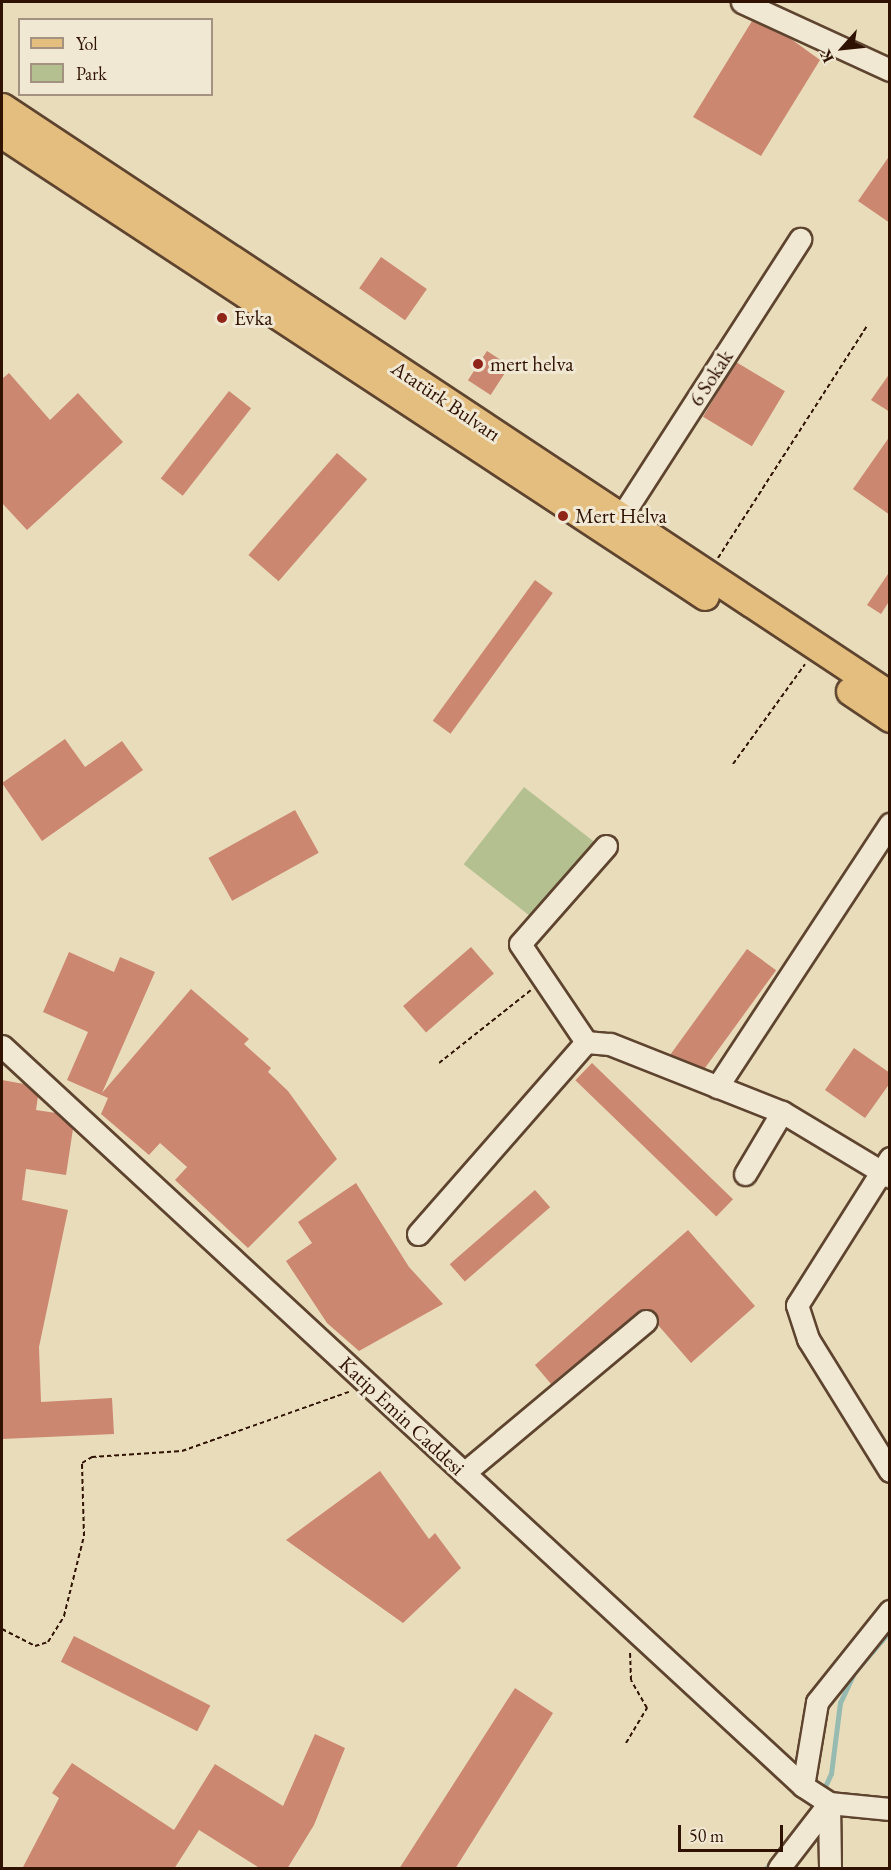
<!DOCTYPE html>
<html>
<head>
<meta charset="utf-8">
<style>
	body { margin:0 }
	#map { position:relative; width:891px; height:1870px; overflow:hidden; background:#e9dcbb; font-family:"EB Garamond",serif }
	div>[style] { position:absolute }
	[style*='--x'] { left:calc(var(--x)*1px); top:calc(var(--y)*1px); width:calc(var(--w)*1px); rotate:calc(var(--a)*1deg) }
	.green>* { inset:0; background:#b5c091; transform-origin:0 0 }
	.stream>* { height:4.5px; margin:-2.25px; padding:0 2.25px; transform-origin:2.25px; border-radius:2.25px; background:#97bbb1 }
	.building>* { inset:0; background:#cb8770; transform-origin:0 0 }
	.path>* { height:2px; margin-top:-1px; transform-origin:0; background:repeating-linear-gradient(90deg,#2f1200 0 4.5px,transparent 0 7.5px) }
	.roads { filter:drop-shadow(2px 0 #5e442f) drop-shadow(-2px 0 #5e442f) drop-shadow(0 2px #5e442f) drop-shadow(0 -2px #5e442f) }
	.minor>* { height:21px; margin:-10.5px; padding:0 10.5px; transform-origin:10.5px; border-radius:10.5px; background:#f1e8d3 }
	.major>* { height:27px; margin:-13.5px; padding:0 13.5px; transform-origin:13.5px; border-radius:13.5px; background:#e4be7e }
	.dots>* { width:16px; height:16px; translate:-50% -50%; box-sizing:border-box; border:3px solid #f1e8d3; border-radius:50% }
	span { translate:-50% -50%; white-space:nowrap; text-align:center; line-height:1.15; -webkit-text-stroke:6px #f1e8d3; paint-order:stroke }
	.poi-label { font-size:21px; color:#2f1200 }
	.left { translate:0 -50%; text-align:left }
	.street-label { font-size:21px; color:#2f1200 }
	.frame { position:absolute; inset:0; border:3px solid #2f1200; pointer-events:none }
	.legend { position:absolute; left:18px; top:18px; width:195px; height:78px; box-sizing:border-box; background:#f1e8d3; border:2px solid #a3927f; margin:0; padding:8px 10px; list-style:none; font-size:18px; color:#2f1200 }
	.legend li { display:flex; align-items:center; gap:12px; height:30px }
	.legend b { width:30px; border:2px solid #a3927f }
	.north { position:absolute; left:813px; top:18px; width:60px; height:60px; -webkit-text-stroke:4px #f1e8d3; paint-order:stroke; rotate:243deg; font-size:16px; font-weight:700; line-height:24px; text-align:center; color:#2f1200 }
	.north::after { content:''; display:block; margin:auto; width:21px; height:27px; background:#2f1200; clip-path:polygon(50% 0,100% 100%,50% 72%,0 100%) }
	.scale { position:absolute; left:678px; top:1825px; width:105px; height:27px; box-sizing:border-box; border:3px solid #2f1200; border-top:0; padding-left:8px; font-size:18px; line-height:21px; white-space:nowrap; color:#2f1200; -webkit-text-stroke:4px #f1e8d3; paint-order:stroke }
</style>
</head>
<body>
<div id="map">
	<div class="green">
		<i style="left:524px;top:787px;width:93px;height:98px;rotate:38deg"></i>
	</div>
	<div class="stream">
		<i style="--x:822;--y:1793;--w:21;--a:-65"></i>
		<i style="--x:831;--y:1774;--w:72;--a:-82.8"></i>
		<i style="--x:840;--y:1703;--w:33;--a:-65"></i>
		<i style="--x:854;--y:1673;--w:55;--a:-49.4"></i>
		<i style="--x:766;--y:1868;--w:11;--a:-45"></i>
	</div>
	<div class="building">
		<i style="clip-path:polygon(752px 21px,791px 39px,820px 60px,761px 156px,693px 117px)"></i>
		<i style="clip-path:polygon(890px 155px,890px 223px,858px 201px)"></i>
		<i style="left:381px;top:257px;width:56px;height:38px;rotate:35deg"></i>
		<i style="left:487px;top:351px;width:27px;height:35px;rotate:33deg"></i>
		<i style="left:736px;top:362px;width:57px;height:64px;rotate:31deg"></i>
		<i style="clip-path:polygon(9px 373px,50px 420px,78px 393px,123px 442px,27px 530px,2px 503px,2px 379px)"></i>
		<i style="clip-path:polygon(890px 373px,890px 412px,871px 400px)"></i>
		<i style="left:229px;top:391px;width:28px;height:111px;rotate:38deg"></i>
		<i style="clip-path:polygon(890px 436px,890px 515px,853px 489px)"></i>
		<i style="left:337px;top:453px;width:40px;height:135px;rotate:41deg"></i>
		<i style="clip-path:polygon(890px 571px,890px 600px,881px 614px,867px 605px)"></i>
		<i style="left:535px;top:580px;width:22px;height:174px;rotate:36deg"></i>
		<i style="clip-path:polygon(65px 739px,85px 767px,122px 741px,143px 770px,42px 841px,2px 783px)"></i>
		<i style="left:295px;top:810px;width:49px;height:99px;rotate:61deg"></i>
		<i style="left:471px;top:947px;width:35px;height:90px;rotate:49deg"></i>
		<i style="left:747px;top:949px;width:36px;height:130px;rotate:36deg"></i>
		<i style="clip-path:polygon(69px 952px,114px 972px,120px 957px,155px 972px,102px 1093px,191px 989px,249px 1039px,244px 1044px,271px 1068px,268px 1072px,288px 1091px,337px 1159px,248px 1248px,175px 1180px,187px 1167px,160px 1143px,149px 1155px,101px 1114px,108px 1098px,67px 1080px,88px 1032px,43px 1012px)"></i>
		<i style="clip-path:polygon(854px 1048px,890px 1073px,890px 1083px,865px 1118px,825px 1090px)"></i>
		<i style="left:592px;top:1063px;width:196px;height:24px;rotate:44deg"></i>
		<i style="clip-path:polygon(2px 1080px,24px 1084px,38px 1096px,36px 1110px,56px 1113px,73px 1129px,66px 1175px,26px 1169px,22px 1200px,68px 1210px,39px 1347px,41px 1402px,112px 1398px,114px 1434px,2px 1439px)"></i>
		<i style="clip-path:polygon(356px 1183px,409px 1267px,443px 1304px,359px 1351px,327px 1323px,286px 1261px,312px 1243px,298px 1222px)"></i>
		<i style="left:535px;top:1190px;width:23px;height:113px;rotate:49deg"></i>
		<i style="clip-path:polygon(688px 1230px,755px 1306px,691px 1363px,658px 1325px,655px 1312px,643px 1309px,551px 1384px,535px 1365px)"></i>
		<i style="clip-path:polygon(380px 1471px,429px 1539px,435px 1533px,461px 1568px,403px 1623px,286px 1540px)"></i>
		<i style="left:74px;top:1636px;width:153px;height:29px;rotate:27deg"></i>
		<i style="clip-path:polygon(515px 1688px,553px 1713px,455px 1869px,399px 1869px)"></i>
		<i style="clip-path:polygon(315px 1734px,345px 1748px,314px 1825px,287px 1869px,261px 1869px,199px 1830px,174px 1869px,22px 1869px,59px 1798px,52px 1793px,72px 1763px,174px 1830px,215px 1764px,283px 1806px)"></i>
	</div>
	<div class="path">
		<i style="--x:718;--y:558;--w:276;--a:-57.3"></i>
		<i style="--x:733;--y:764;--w:123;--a:-54.2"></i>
		<i style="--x:439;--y:1063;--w:117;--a:-38.4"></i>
		<i style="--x:2;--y:1629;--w:37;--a:27"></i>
		<i style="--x:35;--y:1646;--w:14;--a:-17"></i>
		<i style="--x:48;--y:1642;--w:31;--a:-58"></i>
		<i style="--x:64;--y:1616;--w:82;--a:-76"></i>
		<i style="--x:84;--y:1536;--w:73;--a:-91.6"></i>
		<i style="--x:82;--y:1463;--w:12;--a:-31"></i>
		<i style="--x:92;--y:1457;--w:90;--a:-3.8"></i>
		<i style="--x:182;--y:1451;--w:177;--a:-19.5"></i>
		<i style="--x:626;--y:1743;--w:41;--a:-59"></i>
		<i style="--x:647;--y:1708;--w:32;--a:-120"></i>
		<i style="--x:631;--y:1680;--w:29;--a:-92"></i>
	</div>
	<div class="roads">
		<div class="minor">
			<i style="--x:742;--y:2;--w:163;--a:24.7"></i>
			<i style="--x:621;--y:517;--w:331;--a:-57.2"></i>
			<i style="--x:606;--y:846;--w:130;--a:131.3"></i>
			<i style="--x:520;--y:944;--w:118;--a:56"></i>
			<i style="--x:586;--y:1042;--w:24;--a:5"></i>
			<i style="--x:610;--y:1044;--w:185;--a:21.6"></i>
			<i style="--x:782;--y:1112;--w:126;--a:31"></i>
			<i style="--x:2;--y:1046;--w:1091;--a:42.73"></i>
			<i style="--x:803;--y:1786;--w:31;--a:33"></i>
			<i style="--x:829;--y:1803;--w:61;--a:5.6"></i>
			<i style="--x:717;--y:1087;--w:315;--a:-56.7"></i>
			<i style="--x:890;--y:1158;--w:174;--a:122.3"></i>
			<i style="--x:797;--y:1305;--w:36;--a:72"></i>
			<i style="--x:808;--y:1339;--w:155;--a:58.2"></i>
			<i style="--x:745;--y:1174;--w:72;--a:-59.2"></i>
			<i style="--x:418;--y:1234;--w:255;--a:-48.8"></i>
			<i style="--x:464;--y:1473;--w:237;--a:-39.9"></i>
			<i style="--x:803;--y:1786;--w:85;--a:-80.5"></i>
			<i style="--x:817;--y:1702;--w:117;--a:-51.3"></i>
			<i style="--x:829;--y:1803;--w:65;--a:89.1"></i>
			<i style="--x:779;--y:1868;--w:82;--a:-52.4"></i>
		</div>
		<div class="major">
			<i style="--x:2;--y:107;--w:1065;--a:33.51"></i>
			<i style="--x:2;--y:134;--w:841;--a:33.31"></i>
			<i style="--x:850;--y:691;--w:48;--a:34"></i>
		</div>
	</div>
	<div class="dots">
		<i style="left:222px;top:318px;background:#8f2418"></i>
		<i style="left:478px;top:364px;background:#8f2418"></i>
		<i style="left:563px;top:516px;background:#8f2418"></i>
	</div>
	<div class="poi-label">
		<span class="left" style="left:234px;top:318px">Evka</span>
		<span class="left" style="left:490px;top:364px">mert helva</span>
		<span class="left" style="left:575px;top:516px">Mert Helva</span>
	</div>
	<div class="street-label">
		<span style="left:711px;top:378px;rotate:-57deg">6 Sokak</span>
		<span style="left:446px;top:401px;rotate:34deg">Atatürk Bulvarı</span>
		<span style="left:402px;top:1416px;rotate:43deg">Katip Emin Caddesi</span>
	</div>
	<div class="frame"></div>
	<ul class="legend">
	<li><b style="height:8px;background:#e4be7e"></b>Yol</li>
	<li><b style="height:16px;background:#b5c091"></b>Park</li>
	</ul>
	<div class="north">K</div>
	<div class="scale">50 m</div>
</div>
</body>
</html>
